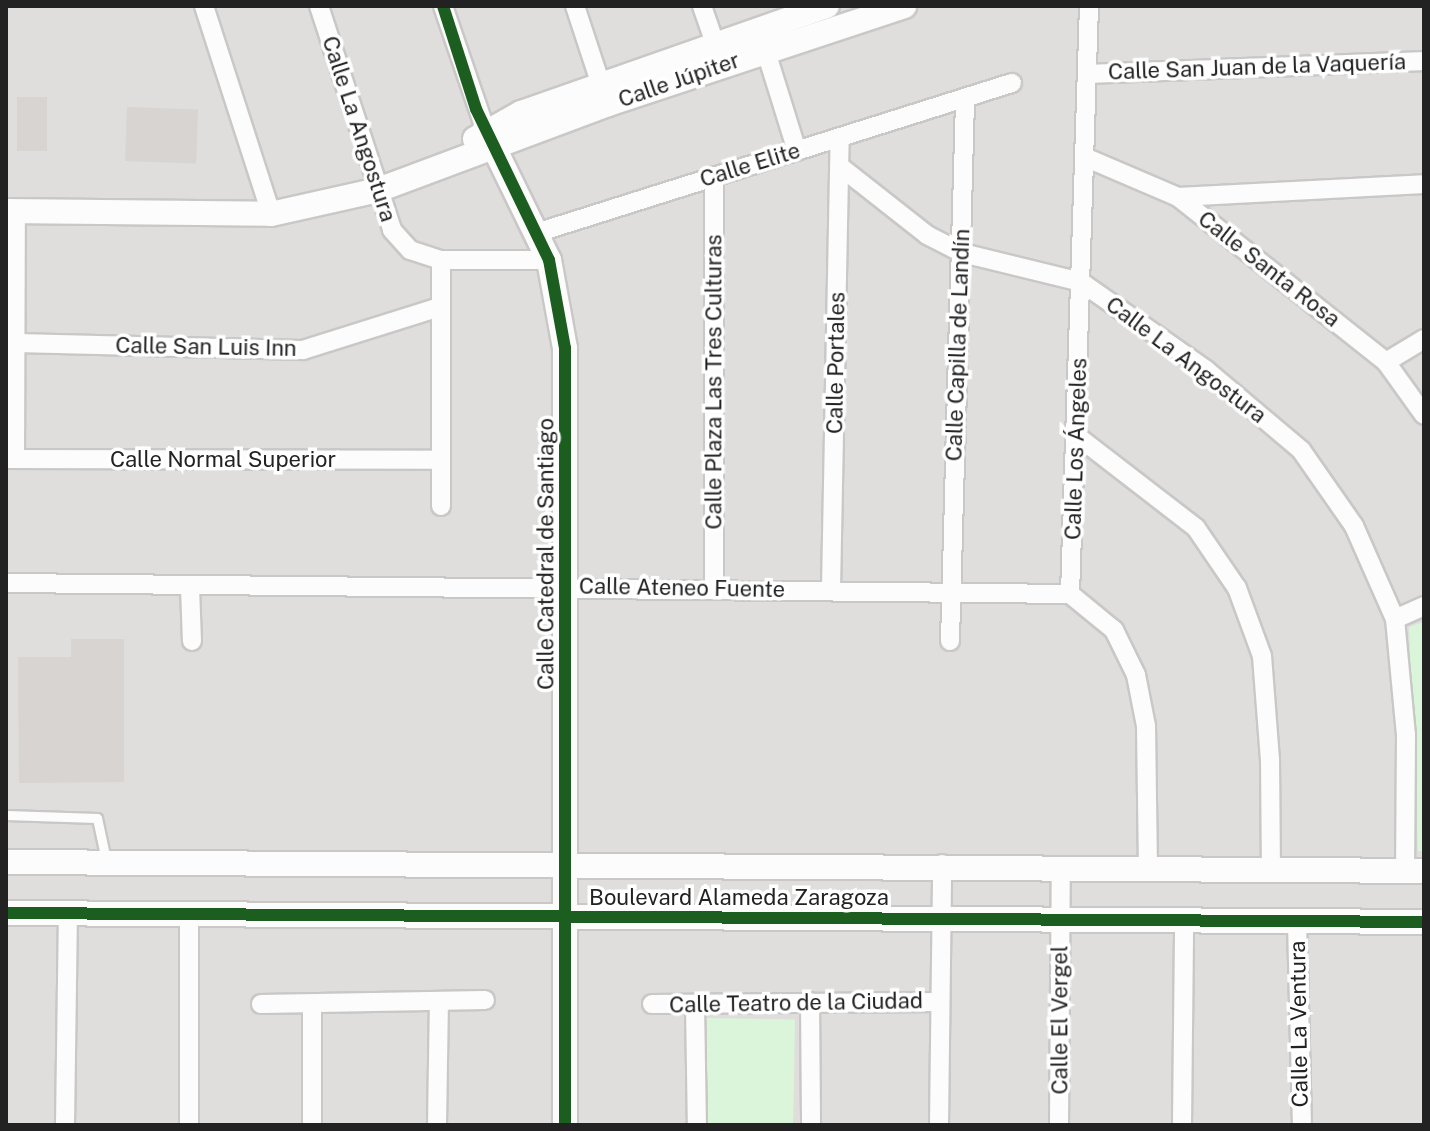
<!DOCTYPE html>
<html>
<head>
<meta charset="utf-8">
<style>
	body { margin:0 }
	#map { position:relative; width:1430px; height:1131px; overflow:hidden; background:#f0eeeb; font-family:"Public Sans",sans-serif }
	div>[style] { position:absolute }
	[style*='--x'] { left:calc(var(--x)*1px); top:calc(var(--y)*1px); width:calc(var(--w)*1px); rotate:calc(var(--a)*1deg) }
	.residential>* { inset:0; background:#dfdedc; transform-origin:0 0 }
	.park>* { inset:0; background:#daf5da; transform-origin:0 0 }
	.building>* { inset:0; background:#d7d4d2; transform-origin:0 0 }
	.roads { filter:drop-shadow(2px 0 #c9c8c7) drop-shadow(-2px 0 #c9c8c7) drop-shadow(0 2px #c9c8c7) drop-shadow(0 -2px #c9c8c7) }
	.service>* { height:9px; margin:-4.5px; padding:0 4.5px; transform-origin:4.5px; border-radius:4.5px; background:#fdfcfc }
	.minor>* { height:18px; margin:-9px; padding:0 9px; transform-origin:9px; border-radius:9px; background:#fdfcfc }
	.tertiary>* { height:24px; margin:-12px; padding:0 12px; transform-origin:12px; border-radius:12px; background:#fdfcfc }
	.cycleway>* { height:12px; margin:-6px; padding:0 6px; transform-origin:6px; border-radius:6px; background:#1b5e20 }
	span { translate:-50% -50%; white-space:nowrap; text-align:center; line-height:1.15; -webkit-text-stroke:7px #fff; paint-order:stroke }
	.street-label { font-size:22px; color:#222 }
	.frame { position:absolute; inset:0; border:8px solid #222; pointer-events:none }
</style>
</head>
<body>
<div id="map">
	<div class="residential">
		<i style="left:6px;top:6px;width:1418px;height:1119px"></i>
	</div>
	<div class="park">
		<i style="clip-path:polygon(1424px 622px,1424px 851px,1418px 851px,1409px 627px)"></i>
		<i style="left:705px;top:1018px;width:90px;height:107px;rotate:1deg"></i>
	</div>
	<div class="building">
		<i style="left:17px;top:97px;width:30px;height:54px"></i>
		<i style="left:127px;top:107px;width:71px;height:54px;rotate:2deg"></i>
		<i style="clip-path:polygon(71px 639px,124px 639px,124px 782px,19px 783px,18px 657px,71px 657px)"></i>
	</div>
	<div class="roads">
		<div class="service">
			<i style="--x:6;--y:815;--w:91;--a:1.9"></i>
			<i style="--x:97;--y:818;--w:43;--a:77.9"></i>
		</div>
		<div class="minor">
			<i style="--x:204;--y:6;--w:219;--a:72.1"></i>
			<i style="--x:319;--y:6;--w:236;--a:71.9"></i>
			<i style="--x:392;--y:230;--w:27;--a:48"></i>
			<i style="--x:410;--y:250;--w:33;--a:18"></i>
			<i style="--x:441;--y:260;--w:108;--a:0"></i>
			<i style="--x:443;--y:6;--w:130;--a:71.1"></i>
			<i style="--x:575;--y:6;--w:93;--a:71.8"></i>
			<i style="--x:702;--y:6;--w:52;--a:70.9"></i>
			<i style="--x:763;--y:42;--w:114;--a:72.7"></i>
			<i style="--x:1089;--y:74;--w:335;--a:-2.2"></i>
			<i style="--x:1087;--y:158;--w:99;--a:23.2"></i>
			<i style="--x:1178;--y:197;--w:265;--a:38.4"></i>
			<i style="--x:1386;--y:362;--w:65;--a:54.4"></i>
			<i style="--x:842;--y:168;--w:108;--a:38.2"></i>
			<i style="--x:927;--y:235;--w:39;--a:27"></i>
			<i style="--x:962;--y:253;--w:122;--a:13.7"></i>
			<i style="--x:1081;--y:282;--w:153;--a:35.1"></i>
			<i style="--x:1206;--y:370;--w:124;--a:40.1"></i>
			<i style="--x:1301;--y:450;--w:93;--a:55.1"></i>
			<i style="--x:1354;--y:526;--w:102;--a:66.2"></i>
			<i style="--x:1395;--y:619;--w:117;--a:84.6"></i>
			<i style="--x:1406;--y:735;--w:135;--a:90.4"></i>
			<i style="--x:1178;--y:197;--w:246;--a:-3"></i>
			<i style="--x:536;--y:233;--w:499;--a:-17.5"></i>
			<i style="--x:15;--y:343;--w:288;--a:1.4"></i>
			<i style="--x:303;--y:350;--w:143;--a:-17.5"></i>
			<i style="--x:1386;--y:362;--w:44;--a:-31.2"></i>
			<i style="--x:1077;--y:436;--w:150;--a:37.7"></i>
			<i style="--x:1196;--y:528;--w:73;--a:55.7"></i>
			<i style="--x:1237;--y:588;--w:72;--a:69.8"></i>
			<i style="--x:1262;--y:656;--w:103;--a:85.6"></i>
			<i style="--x:1270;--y:759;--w:109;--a:89.5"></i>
			<i style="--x:6;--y:459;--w:434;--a:0.1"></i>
			<i style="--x:15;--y:459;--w:248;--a:-89.8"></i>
			<i style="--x:441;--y:506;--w:246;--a:-90"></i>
			<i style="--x:6;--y:583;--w:1064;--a:0.59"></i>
			<i style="--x:190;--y:587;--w:54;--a:87.9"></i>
			<i style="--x:714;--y:587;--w:411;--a:-90"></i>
			<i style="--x:831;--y:589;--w:451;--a:-88.9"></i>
			<i style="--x:1070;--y:594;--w:588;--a:-88.15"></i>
			<i style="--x:1070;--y:594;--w:57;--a:39.3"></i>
			<i style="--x:1114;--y:630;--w:50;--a:63.9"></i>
			<i style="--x:1136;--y:675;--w:52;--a:78.9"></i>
			<i style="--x:1146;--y:726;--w:140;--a:89.2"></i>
			<i style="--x:1395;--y:619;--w:32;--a:-24"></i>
			<i style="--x:950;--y:641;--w:542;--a:-88.41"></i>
			<i style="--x:1297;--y:922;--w:203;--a:88.6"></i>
			<i style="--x:810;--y:1002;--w:123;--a:89.5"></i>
			<i style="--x:261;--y:1004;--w:224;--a:-1"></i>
			<i style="--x:652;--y:1004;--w:287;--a:-0.4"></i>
			<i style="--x:695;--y:1004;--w:121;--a:89.1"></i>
			<i style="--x:312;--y:1006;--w:119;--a:90"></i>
			<i style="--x:65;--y:1125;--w:211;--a:-89.2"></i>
			<i style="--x:189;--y:1125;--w:211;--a:-90"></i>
			<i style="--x:437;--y:1125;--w:123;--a:-89.1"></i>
			<i style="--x:939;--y:1125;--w:261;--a:-89.3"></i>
			<i style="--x:1059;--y:1125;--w:259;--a:-89.6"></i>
			<i style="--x:1182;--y:1125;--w:204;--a:-89.4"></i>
		</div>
		<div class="tertiary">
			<i style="--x:485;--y:129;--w:146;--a:64"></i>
			<i style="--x:549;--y:260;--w:89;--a:79.7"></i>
			<i style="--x:565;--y:348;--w:777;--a:90"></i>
			<i style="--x:475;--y:139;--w:53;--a:-29.5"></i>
			<i style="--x:521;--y:113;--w:324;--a:-19.3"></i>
			<i style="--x:6;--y:211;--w:265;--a:0.6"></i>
			<i style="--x:271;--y:214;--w:110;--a:-12.6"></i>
			<i style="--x:378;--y:190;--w:246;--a:-20.5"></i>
			<i style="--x:608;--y:104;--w:312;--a:-18.3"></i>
			<i style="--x:6;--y:862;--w:1418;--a:0.36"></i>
			<i style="--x:6;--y:913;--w:1418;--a:0.36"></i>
		</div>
	</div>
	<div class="cycleway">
		<i style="--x:443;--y:6;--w:108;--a:72.2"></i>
		<i style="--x:476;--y:109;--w:168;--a:64.2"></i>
		<i style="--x:549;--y:260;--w:89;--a:79.7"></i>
		<i style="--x:565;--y:348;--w:777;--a:90"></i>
		<i style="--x:6;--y:913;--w:1418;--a:0.36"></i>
	</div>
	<div class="street-label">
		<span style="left:1257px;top:67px;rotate:-2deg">Calle San Juan de la Vaquería</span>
		<span style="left:679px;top:80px;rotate:-19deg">Calle Júpiter</span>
		<span style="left:359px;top:129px;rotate:72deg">Calle La Angostura</span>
		<span style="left:750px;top:165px;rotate:-17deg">Calle Elite</span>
		<span style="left:1269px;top:269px;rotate:38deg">Calle Santa Rosa</span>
		<span style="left:958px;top:345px;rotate:-88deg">Calle Capilla de Landín</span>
		<span style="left:206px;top:347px;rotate:1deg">Calle San Luis Inn</span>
		<span style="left:1186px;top:360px;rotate:37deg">Calle La Angostura</span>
		<span style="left:836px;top:363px;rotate:-89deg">Calle Portales</span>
		<span style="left:714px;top:382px;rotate:-90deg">Calle Plaza Las Tres Culturas</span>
		<span style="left:1076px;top:449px;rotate:-88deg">Calle Los Ángeles</span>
		<span style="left:223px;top:460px">Calle Normal Superior</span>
		<span style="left:546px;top:554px;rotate:-90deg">Calle Catedral de Santiago</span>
		<span style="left:682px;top:588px;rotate:1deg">Calle Ateneo Fuente</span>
		<span style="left:739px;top:898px">Boulevard Alameda Zaragoza</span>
		<span style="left:796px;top:1003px;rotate:-1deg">Calle Teatro de la Ciudad</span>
		<span style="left:1060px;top:1020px;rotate:-90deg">Calle El Vergel</span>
		<span style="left:1299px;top:1024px;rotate:-91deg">Calle La Ventura</span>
	</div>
	<div class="frame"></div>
</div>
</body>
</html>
